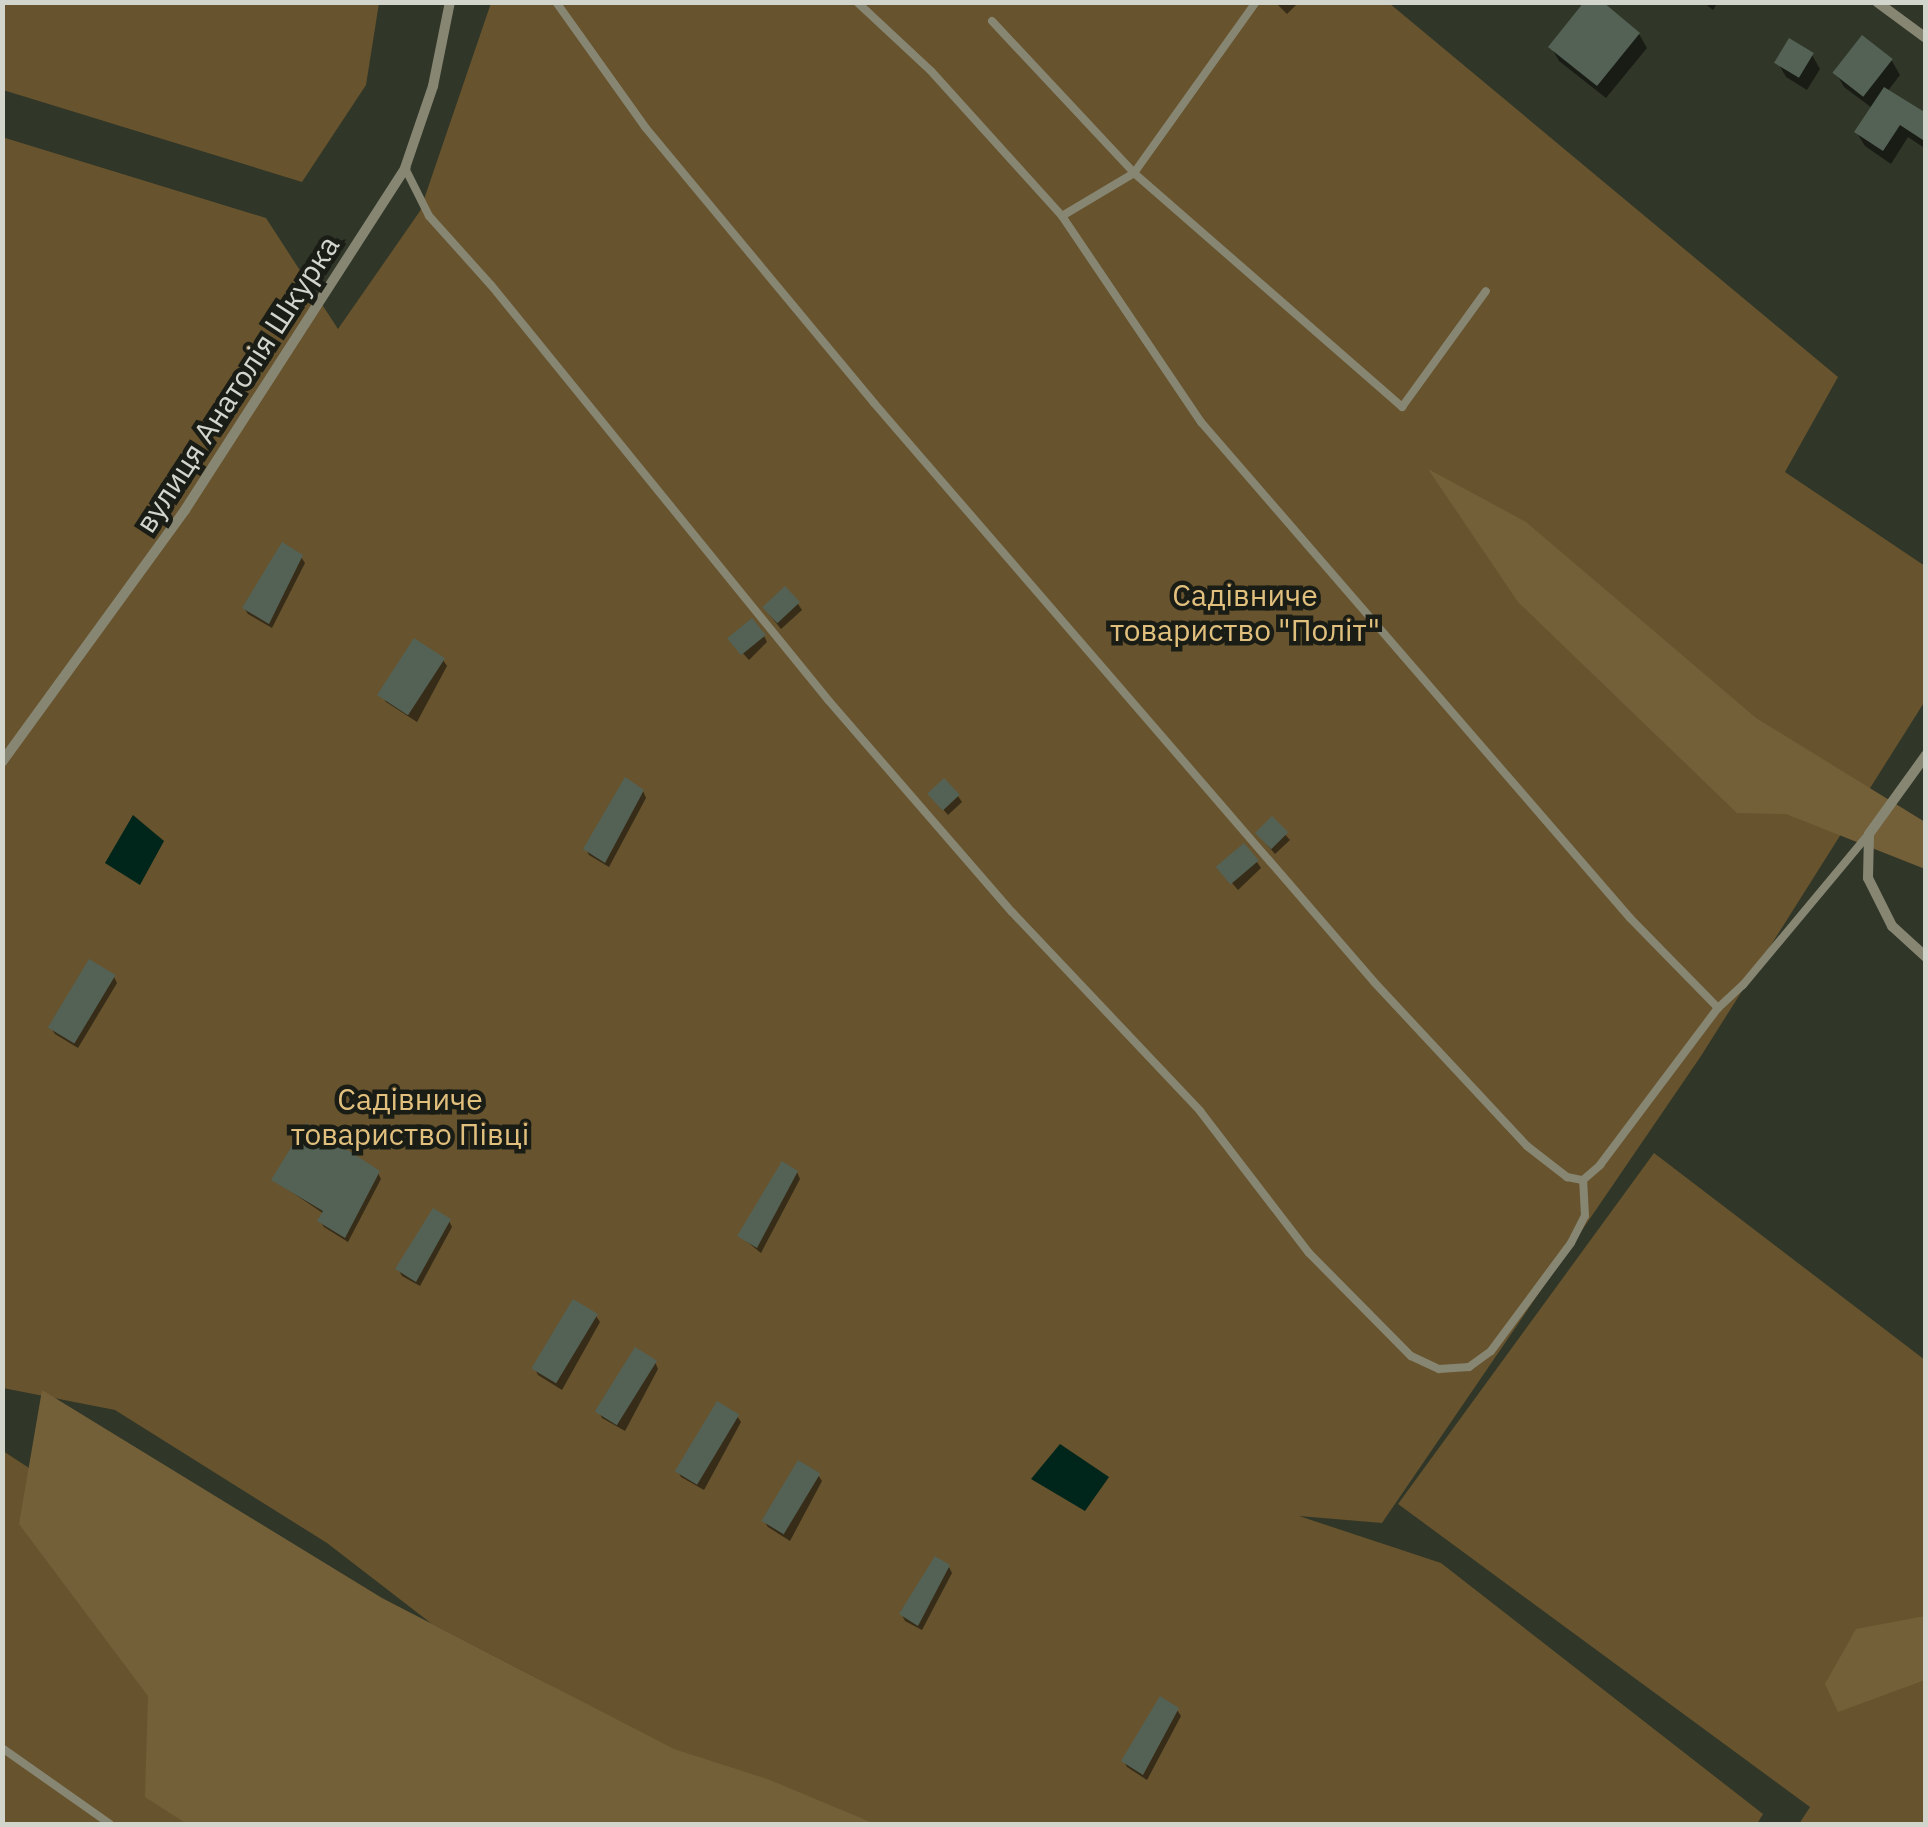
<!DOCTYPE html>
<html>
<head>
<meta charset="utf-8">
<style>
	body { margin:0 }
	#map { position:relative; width:1928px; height:1827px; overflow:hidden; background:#303628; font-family:"IBM Plex Sans",sans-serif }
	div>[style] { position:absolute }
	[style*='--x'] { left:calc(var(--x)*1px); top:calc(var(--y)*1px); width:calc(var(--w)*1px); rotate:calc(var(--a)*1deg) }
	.green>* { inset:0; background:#67532d }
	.forest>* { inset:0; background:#746038 }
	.water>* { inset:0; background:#00261b }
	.shadow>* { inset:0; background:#0007 }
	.building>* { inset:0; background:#546255; transform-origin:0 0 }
	.lane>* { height:8px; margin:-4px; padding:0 4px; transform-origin:4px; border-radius:4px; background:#878673 }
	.street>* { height:10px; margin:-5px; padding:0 5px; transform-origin:5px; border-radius:5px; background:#878673 }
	span { translate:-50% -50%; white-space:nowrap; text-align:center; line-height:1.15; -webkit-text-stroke:9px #1a1d16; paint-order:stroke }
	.street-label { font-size:30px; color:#d1d5cc }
	.park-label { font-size:30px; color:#e1bf7d }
	.frame { position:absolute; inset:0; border:5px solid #d1d5cc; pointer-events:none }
</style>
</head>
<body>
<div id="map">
	<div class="green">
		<i style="clip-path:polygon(2px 3px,3px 2px,379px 3px,366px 85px,302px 182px,3px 90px)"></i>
		<i style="clip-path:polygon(491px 3px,1389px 3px,1838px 377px,1785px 472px,1925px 566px,1925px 701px,1701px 1056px,1382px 1523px,1299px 1516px,1441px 1563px,1763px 1814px,1757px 1824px,770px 1824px,548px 1684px,432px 1624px,327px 1543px,115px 1410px,3px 1388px,2px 137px,266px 218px,338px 329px,420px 211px)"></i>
		<i style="clip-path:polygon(1654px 1153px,1925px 1360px,1925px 1824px,1799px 1824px,1810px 1807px,1398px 1504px)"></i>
		<i style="clip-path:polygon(3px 1451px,576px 1824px,3px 1824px)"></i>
	</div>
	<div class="forest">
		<i style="clip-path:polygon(1428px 469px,1526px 522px,1756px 718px,1925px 822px,1925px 869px,1786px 814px,1737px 813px,1518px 602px)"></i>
		<i style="clip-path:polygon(42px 1390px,382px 1598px,674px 1749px,770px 1780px,875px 1824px,187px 1824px,145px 1797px,148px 1696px,19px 1524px)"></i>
		<i style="clip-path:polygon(1925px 1616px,1925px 1680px,1838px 1712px,1825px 1684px,1856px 1629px)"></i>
	</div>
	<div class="water">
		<i style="clip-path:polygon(133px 815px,164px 841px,140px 885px,105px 863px)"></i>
		<i style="clip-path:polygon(1060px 1444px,1109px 1477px,1085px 1511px,1031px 1479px)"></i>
	</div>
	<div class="shadow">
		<i style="clip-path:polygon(1275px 2px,1299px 2px,1287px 14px)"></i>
		<i style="clip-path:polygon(1703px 2px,1718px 2px,1713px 10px)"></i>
		<i style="clip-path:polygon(1639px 34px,1647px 48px,1606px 98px,1559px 61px,1551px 47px)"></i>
		<i style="clip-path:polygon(1862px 39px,1892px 61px,1900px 75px,1887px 92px,1926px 116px,1926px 149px,1908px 137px,1891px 164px,1865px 146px,1857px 133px,1872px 108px,1844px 87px,1836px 73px)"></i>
		<i style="clip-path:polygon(1812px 55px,1820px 69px,1807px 90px,1786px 77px,1778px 63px)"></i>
		<i style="clip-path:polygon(301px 557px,305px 563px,272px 628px,248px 614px,244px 608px)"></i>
		<i style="clip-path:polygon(798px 604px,802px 610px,781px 629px,769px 614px)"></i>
		<i style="clip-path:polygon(764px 636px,767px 642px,749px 660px,732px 641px)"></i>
		<i style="clip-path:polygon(443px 660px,447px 666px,417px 722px,386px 702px,382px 696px)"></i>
		<i style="clip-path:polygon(643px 791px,646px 798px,609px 867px,589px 855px,586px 849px)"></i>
		<i style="clip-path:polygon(958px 796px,962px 802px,948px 815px,935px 800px)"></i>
		<i style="clip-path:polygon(1272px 820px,1290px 840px,1275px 854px,1262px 839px)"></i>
		<i style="clip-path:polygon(1257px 862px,1261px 868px,1238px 890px,1221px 870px)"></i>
		<i style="clip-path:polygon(114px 977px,117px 983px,78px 1048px,55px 1034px,51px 1028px)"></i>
		<i style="clip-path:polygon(797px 1172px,800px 1179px,761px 1253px,740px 1236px)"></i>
		<i style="clip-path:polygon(378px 1173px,381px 1179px,348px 1242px,324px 1227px,320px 1221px,324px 1214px,274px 1180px)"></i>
		<i style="clip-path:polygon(449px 1221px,452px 1227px,420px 1286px,402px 1276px,398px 1269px)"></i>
		<i style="clip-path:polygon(596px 1316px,600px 1322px,562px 1390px,538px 1375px,535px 1369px)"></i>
		<i style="clip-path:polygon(655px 1362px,658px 1369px,625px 1431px,602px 1418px,599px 1412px)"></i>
		<i style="clip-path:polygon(737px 1416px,741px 1422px,704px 1490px,681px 1477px,678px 1471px)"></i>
		<i style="clip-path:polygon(818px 1475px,822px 1481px,790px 1541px,768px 1527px,764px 1521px)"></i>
		<i style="clip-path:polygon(949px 1567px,952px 1573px,922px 1630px,905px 1621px,902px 1615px)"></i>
		<i style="clip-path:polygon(1177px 1710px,1181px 1716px,1147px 1780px,1127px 1767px,1124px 1761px)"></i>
	</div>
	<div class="building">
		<i style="clip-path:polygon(1584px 2px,1603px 2px,1640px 33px,1597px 86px,1548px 47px)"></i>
		<i style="left:1862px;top:35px;width:39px;height:48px;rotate:38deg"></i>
		<i style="left:1789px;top:38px;width:29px;height:29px;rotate:31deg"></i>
		<i style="clip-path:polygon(1884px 87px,1926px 113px,1926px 142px,1900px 125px,1883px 151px,1854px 132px)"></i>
		<i style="clip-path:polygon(282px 542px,303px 555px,269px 624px,242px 608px)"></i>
		<i style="left:785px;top:586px;width:22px;height:31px;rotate:47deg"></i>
		<i style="left:752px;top:618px;width:22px;height:32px;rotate:51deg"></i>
		<i style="left:414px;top:638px;width:37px;height:68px;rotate:33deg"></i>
		<i style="clip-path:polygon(625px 777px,644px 790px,605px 863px,583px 849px)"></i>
		<i style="left:944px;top:778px;width:23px;height:23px;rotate:47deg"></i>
		<i style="left:1272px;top:816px;width:23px;height:24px;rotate:45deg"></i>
		<i style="left:1244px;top:843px;width:23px;height:37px;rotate:50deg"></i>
		<i style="left:89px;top:959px;width:31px;height:80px;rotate:31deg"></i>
		<i style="clip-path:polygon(306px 1123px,380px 1171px,345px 1238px,317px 1221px,323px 1211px,271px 1180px)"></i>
		<i style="clip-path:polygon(782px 1161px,798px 1171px,757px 1248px,737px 1236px)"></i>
		<i style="clip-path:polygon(433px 1208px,451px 1219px,416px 1282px,395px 1269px)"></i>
		<i style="left:573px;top:1299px;width:29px;height:81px;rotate:31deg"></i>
		<i style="left:635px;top:1347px;width:26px;height:76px;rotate:32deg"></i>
		<i style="left:717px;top:1401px;width:26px;height:82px;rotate:31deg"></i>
		<i style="left:798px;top:1460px;width:26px;height:71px;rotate:31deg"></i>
		<i style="clip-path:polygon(935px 1556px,950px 1565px,918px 1626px,899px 1614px)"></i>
		<i style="clip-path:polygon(1160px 1696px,1179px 1708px,1143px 1775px,1121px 1761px)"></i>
	</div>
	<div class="lane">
		<i style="--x:556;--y:2;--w:153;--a:54.5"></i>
		<i style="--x:645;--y:127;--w:359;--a:50.3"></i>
		<i style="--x:874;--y:403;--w:766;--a:49.18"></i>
		<i style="--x:1375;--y:983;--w:223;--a:47"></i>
		<i style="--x:1527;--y:1146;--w:51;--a:37.8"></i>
		<i style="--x:1567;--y:1177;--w:16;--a:11"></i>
		<i style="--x:1583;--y:1180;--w:23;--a:-41"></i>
		<i style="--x:1600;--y:1165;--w:196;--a:-53.1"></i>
		<i style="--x:857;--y:2;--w:101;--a:43"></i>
		<i style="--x:931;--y:71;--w:195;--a:47.9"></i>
		<i style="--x:1062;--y:216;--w:249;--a:56"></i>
		<i style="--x:1201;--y:422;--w:656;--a:49.14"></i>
		<i style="--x:1630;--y:918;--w:126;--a:45.6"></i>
		<i style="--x:1718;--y:1008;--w:34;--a:-43"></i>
		<i style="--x:1743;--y:985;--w:195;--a:-50.2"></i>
		<i style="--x:992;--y:21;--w:208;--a:46.9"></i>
		<i style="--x:1134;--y:173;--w:356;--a:41.1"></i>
		<i style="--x:1402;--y:407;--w:143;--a:-54.1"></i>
		<i style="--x:405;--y:168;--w:54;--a:63.4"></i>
		<i style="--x:429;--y:216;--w:93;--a:48.1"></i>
		<i style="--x:491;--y:285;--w:536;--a:50.91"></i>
		<i style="--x:829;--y:701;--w:279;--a:49.1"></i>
		<i style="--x:1012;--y:912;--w:274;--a:46.6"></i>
		<i style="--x:1200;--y:1111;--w:179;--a:52.5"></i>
		<i style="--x:1309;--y:1253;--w:145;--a:45.3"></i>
		<i style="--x:1411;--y:1356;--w:31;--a:25"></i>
		<i style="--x:1439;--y:1369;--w:30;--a:-4"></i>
		<i style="--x:1469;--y:1367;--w:27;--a:-36"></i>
		<i style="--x:1491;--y:1351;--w:134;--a:-53.5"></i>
		<i style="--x:1571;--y:1243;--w:30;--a:-63"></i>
		<i style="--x:1585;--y:1216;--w:36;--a:-93"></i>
		<i style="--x:1062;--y:216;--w:84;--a:-30.8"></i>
		<i style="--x:1134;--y:173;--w:210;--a:-54.5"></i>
		<i style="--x:2;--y:1748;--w:132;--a:35.1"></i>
	</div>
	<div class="street">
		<i style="--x:1877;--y:2;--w:61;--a:36.3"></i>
		<i style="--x:1926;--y:755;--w:97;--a:125.8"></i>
		<i style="--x:1869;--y:834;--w:44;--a:91.3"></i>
		<i style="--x:1868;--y:878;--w:54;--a:63.4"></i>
		<i style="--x:1892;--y:926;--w:46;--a:42.4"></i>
		<i style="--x:2;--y:762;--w:311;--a:-54"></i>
		<i style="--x:185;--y:510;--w:407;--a:-57.2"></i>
		<i style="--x:405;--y:168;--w:87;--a:-71.1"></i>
		<i style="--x:433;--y:86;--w:86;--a:-78.6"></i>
	</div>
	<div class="street-label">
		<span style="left:237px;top:384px;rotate:-57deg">вулиця Анатолія Шкурка</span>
	</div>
	<div class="park-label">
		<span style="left:1245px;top:612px">Садівниче<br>товариство "Політ"</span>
		<span style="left:410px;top:1116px">Садівниче<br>товариство Півці</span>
	</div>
	<div class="frame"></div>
</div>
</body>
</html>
